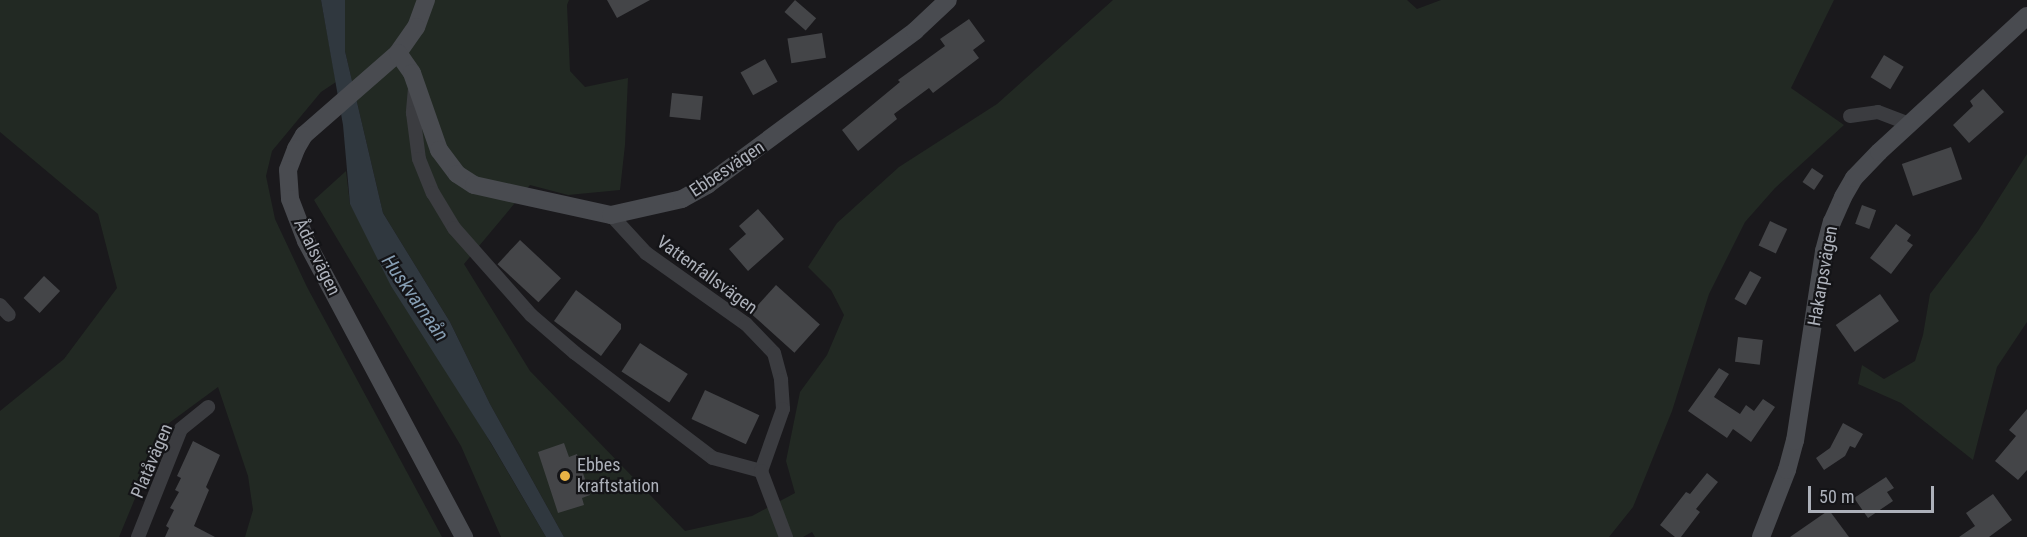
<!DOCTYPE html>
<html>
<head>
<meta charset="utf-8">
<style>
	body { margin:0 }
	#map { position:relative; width:2027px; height:537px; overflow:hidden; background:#1a191c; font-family:"Roboto Condensed",sans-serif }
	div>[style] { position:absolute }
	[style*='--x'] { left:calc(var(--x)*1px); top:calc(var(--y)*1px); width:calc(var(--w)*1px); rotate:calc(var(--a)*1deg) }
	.green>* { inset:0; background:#222923 }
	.water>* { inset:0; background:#30383f }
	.building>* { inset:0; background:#444548; transform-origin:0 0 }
	.street>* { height:14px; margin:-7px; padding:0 7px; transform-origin:7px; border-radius:7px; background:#3b3c40 }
	.secondary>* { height:18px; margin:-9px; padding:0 9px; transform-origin:9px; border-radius:9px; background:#494b50 }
	.dots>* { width:16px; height:16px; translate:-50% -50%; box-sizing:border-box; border:3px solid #141417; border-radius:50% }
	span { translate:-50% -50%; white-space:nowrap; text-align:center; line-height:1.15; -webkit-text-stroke:4.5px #141417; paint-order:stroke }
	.street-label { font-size:18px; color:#adb1ba }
	.poi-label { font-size:18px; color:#adb1ba }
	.left { translate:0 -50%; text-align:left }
	.water-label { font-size:20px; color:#869eb3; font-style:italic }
	.scale { position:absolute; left:1808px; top:486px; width:126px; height:27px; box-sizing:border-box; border:3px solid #adb1ba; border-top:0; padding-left:8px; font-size:18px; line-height:21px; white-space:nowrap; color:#adb1ba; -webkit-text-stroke:4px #141417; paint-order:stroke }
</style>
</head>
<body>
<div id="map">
	<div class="green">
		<i style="clip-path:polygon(0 0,321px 0,336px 82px,321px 92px,272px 151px,266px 176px,275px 219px,307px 287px,442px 537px,245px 537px,253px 510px,248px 476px,218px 387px,165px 426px,119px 537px,0 537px,0 411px,64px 359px,117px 288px,98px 214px,0 132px)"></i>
		<i style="clip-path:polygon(345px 0,569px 0,567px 5px,570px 71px,585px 87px,628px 78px,625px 145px,620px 190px,568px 195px,530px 185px,464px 264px,530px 371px,685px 531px,752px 516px,795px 493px,786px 461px,800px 392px,827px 355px,844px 315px,831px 290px,808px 267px,837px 223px,899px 167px,997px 104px,1113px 0,1407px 0,1417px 9px,1441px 0,1834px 0,1791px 88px,1844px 125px,1775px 188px,1745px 222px,1709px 294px,1672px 411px,1633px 507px,1609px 537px,815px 537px,812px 532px,803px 537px,564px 537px,490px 404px,450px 322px,383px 213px,345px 51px)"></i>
		<i style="clip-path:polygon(2027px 154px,2027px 322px,1997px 367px,1973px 460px,1901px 403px,1858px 384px,1862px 365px,1884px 379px,1915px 361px,1923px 335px,1930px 294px,1978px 231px)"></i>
		<i style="clip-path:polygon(346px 171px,350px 204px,546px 537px,501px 537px,461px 446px,314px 200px)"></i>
	</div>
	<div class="water">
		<i style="clip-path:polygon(321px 0,345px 0,345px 51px,383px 213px,450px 322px,490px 404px,564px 537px,546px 537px,491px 443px,391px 286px,350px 204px,343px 125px)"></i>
	</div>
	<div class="building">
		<i style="clip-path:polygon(607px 0,650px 0,617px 18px)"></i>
		<i style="left:795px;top:0;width:28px;height:16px;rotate:41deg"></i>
		<i style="clip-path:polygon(969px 19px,985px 41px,973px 50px,979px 58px,933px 93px,929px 88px,894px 114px,897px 119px,858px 151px,842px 130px,900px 82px,898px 80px,945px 46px,940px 39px)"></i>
		<i style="left:822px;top:33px;width:25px;height:35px;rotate:81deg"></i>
		<i style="left:1884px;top:55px;width:23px;height:26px;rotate:31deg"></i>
		<i style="left:765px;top:59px;width:26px;height:28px;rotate:61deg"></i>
		<i style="clip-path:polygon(1983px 89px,2004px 112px,1969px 143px,1953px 125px,1973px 106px,1970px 101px)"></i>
		<i style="left:672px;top:93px;width:31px;height:24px;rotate:6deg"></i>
		<i style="left:1951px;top:147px;width:34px;height:52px;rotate:71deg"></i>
		<i style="left:1812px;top:168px;width:14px;height:17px;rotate:34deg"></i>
		<i style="left:1862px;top:205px;width:15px;height:20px;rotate:20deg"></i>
		<i style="clip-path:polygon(758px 209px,784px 239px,748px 271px,729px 249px,746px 234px,739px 226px)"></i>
		<i style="left:1770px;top:221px;width:19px;height:27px;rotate:25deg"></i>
		<i style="clip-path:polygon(1896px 224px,1911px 235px,1907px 241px,1913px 245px,1891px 274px,1870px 258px)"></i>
		<i style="left:520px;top:240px;width:56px;height:33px;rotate:43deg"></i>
		<i style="left:1750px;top:271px;width:13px;height:32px;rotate:29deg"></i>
		<i style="left:44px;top:276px;width:22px;height:30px;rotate:43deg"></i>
		<i style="left:776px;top:285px;width:59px;height:38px;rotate:42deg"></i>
		<i style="clip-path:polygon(576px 290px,621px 324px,621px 329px,601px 356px,554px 321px)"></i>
		<i style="left:1880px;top:294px;width:33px;height:54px;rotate:55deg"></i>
		<i style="left:1738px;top:337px;width:25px;height:25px;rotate:7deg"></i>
		<i style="left:640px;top:343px;width:57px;height:34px;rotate:33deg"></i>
		<i style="clip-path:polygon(1719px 368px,1729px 374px,1714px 397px,1740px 414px,1746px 405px,1754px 411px,1763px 399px,1775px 407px,1751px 442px,1733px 429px,1727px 438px,1688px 411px)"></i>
		<i style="left:705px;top:390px;width:60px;height:32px;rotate:25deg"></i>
		<i style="clip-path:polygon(2027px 409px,2027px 470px,2018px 480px,1995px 461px,2016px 436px,2009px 430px)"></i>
		<i style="clip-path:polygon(1843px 423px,1863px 434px,1855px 448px,1850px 446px,1845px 456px,1824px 470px,1816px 458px,1830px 448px)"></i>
		<i style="clip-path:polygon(193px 441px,220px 455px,206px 487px,209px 490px,194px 526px,215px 537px,165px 537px,169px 528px,166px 526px,174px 510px,170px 508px,179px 492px,175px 490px,181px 478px,177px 476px)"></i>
		<i style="clip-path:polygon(564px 443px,569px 457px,577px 454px,590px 495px,582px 498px,584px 505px,558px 513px,538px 452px)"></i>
		<i style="clip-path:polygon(1707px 473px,1718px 482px,1696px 509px,1700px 512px,1681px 537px,1675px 537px,1660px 525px,1686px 492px,1690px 494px)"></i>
		<i style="clip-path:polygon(1886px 477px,1894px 488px,1887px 492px,1893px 501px,1868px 518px,1854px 498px)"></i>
		<i style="clip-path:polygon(1993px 494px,2012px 520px,1989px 537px,1959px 537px,1975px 526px,1966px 513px)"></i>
		<i style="clip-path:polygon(1829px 510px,1849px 537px,1790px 537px)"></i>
	</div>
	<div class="street">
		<i style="--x:415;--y:88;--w:25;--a:95"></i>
		<i style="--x:413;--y:113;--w:46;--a:82.6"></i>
		<i style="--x:419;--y:159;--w:37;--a:68"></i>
		<i style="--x:433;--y:193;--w:41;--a:59"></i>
		<i style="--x:454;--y:228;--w:116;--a:48.5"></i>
		<i style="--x:531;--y:315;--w:58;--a:40.8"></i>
		<i style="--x:575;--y:353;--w:173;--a:37.3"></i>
		<i style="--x:713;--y:458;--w:50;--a:15.2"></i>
		<i style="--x:1850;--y:116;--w:28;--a:-8"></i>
		<i style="--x:1878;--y:112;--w:33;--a:21"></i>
		<i style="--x:611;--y:215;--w:52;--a:47.4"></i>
		<i style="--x:646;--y:253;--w:123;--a:35.4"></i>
		<i style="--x:746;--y:324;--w:40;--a:46"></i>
		<i style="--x:774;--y:353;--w:28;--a:75"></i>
		<i style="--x:781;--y:380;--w:29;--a:86"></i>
		<i style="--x:783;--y:409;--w:66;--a:109.5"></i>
		<i style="--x:761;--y:471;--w:71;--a:69.3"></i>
		<i style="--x:0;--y:305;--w:13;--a:48"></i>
		<i style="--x:138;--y:537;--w:116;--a:-68.3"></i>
		<i style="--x:181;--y:429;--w:35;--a:-39"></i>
	</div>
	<div class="secondary">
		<i style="--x:426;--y:0;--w:29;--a:110"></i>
		<i style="--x:416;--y:27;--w:32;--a:125"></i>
		<i style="--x:398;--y:53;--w:125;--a:138.9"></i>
		<i style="--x:304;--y:135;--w:16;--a:120"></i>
		<i style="--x:296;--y:149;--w:22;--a:111"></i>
		<i style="--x:288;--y:170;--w:29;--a:86"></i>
		<i style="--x:290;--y:199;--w:45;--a:69.1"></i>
		<i style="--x:306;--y:241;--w:336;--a:61.9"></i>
		<i style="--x:398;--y:53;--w:24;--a:55"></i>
		<i style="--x:412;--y:73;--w:82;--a:70.7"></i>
		<i style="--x:439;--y:150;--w:30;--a:53"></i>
		<i style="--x:457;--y:174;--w:20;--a:33"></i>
		<i style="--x:474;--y:185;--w:140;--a:12.4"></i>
		<i style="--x:611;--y:215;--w:73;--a:-12.7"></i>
		<i style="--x:682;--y:199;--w:29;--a:-29"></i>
		<i style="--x:707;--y:185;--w:259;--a:-36.5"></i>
		<i style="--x:915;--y:31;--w:45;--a:-43.2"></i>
		<i style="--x:1761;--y:537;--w:72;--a:-68.8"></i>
		<i style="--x:1787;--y:470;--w:30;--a:-75"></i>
		<i style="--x:1795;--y:441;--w:192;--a:-81.3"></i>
		<i style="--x:1824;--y:251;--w:30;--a:-75"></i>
		<i style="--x:1832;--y:222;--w:27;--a:-66"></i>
		<i style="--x:1843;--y:197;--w:22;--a:-60"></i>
		<i style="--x:1854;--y:178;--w:36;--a:-46"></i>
		<i style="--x:1879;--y:152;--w:201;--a:-42.6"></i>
	</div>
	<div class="dots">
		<i style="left:565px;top:476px;background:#e8b245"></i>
	</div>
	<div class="street-label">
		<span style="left:727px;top:169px;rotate:-34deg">Ebbesvägen</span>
		<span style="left:317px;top:257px;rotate:64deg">Ådalsvägen</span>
		<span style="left:707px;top:275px;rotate:36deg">Vattenfallsvägen</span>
		<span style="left:1823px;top:276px;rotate:-80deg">Hakarpsvägen</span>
		<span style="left:152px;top:461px;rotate:-67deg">Platåvägen</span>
	</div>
	<div class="poi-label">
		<span class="left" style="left:577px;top:476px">Ebbes<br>kraftstation</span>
	</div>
	<div class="water-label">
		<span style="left:415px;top:298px;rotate:55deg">Huskvarnaån</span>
	</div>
	<div class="scale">50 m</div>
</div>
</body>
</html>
